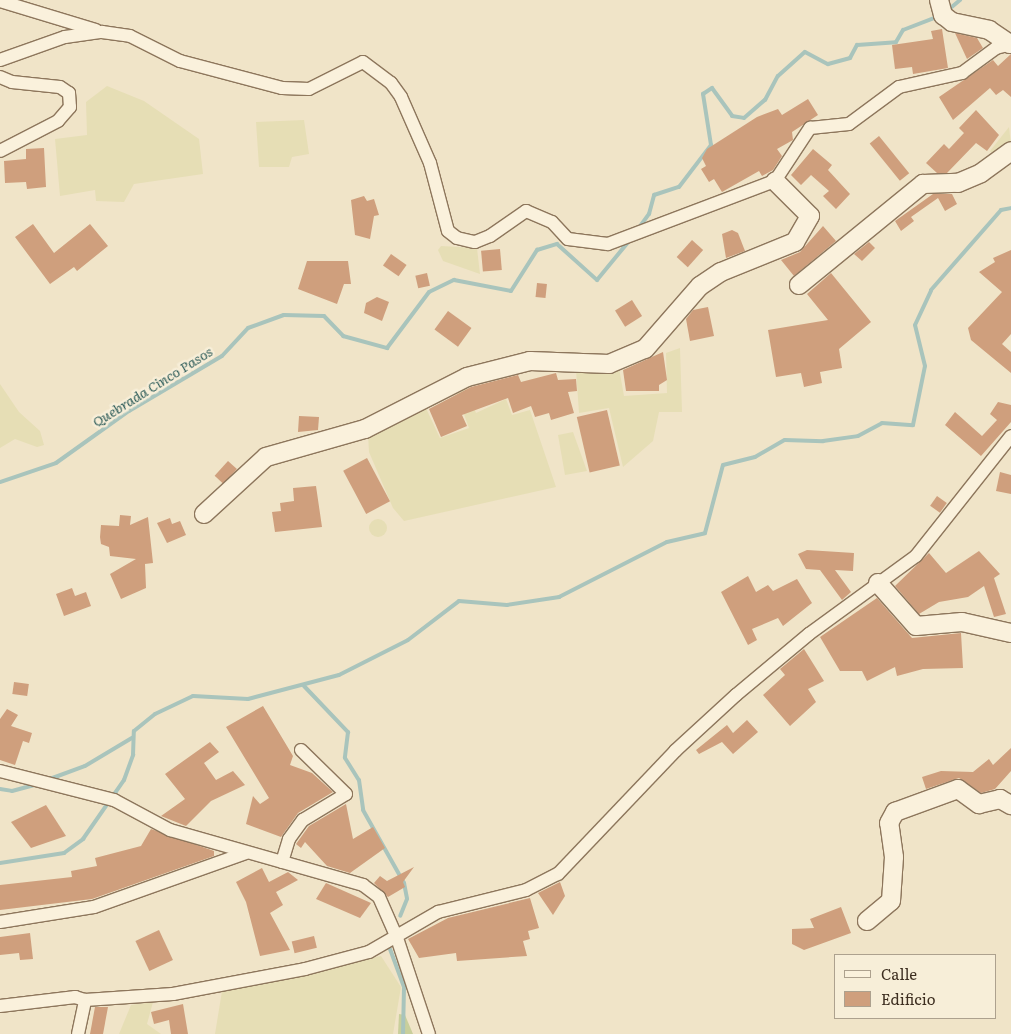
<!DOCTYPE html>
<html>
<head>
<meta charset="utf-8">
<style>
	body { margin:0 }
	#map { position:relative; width:1011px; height:1034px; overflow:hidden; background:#f0e4c8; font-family:Literata,serif }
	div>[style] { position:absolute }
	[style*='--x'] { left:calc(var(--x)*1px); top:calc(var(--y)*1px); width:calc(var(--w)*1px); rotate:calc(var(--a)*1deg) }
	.farmland>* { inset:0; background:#e6deb5 }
	.round { border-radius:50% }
	.green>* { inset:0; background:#c9cf9b }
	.stream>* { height:4px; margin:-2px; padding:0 2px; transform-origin:2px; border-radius:2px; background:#a9c4bc }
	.building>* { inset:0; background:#cf9f7d; transform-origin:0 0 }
	.roads { filter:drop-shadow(1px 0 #8d765c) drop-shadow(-1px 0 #8d765c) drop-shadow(0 1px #8d765c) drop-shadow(0 -1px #8d765c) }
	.street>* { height:12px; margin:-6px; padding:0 6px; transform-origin:6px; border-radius:6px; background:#faf1dc }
	.secondary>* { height:18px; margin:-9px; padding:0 9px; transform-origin:9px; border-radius:9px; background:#faf1dc }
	span { translate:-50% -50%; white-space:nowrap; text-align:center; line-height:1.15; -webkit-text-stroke:5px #f7eed8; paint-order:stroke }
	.water-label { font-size:14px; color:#2f5d5a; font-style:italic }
	.legend { position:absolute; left:834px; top:954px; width:162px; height:65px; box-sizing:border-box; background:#f7eed8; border:1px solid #ada18e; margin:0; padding:6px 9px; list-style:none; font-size:15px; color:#3d2e20 }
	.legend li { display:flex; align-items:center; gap:10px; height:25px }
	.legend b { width:25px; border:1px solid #ada18e }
</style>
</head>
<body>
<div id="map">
	<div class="farmland">
		<i style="clip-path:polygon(107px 86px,144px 101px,199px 139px,203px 174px,134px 184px,124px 202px,96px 201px,95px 190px,60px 196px,55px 139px,87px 135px,86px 102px)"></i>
		<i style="clip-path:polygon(304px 120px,309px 154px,292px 157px,289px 167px,259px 167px,256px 122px)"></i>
		<i style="clip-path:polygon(1009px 127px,1011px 144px,996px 158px,990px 151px)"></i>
		<i style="clip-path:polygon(441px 246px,477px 248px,480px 274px,443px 261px,438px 250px)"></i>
		<i style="clip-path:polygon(680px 348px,682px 412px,659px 412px,653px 441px,623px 467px,609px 408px,579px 413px,576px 370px,619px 368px,624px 396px,667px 393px,666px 353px)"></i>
		<i style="clip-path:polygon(464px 382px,476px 413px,506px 399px,512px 415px,530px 410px,556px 487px,404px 521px,393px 508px,369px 452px,368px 434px,423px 402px,440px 438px,469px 428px,454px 387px)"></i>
		<i style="clip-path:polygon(0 384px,19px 412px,40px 431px,44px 445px,37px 447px,15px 439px,0 448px)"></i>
		<i style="clip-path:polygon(573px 432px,587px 471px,565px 475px,558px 435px)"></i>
		<i class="round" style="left:369px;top:519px;width:18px;height:18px"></i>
		<i style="clip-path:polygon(381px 956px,401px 987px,393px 1034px,215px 1034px,222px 991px)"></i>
		<i style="clip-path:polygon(153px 1002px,147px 1024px,161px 1034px,119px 1034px,131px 1005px)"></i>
	</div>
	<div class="green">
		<i style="clip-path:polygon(399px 1014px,405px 1015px,413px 1034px,398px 1034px)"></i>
	</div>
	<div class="stream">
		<i style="--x:947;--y:11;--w:17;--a:-40"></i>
		<i style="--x:638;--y:229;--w:19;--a:-54"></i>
		<i style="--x:649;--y:214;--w:20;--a:-75"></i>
		<i style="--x:654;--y:195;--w:26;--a:-18"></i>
		<i style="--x:679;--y:187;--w:53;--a:-52.7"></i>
		<i style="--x:711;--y:145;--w:52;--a:-98.9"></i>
		<i style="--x:703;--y:94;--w:11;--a:-34"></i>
		<i style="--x:712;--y:88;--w:34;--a:54"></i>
		<i style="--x:732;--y:116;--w:12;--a:9"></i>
		<i style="--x:744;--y:118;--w:28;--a:-41"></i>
		<i style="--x:765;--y:100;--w:27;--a:-62"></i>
		<i style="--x:778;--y:76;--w:36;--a:-42"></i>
		<i style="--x:805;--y:52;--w:26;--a:28"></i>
		<i style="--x:828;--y:64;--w:23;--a:-15"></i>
		<i style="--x:850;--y:58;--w:15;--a:-62"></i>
		<i style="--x:857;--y:45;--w:39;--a:-4"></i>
		<i style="--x:896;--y:42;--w:14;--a:-60"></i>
		<i style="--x:903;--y:30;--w:40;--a:-21"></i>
		<i style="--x:0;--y:482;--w:59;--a:-18.7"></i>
		<i style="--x:56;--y:463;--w:90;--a:-35.5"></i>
		<i style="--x:129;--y:411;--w:108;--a:-30.6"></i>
		<i style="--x:222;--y:356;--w:38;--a:-47"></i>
		<i style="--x:248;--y:328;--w:38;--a:-20"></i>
		<i style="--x:284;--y:315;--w:40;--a:1.4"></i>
		<i style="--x:324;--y:316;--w:28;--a:46"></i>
		<i style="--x:343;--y:336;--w:46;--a:15.3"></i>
		<i style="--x:387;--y:348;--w:70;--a:-53.1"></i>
		<i style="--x:429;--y:292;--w:28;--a:-26"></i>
		<i style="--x:454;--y:280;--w:58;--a:10.9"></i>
		<i style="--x:511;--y:291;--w:49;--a:-57.6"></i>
		<i style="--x:537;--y:250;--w:21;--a:-17"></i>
		<i style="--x:557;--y:244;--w:54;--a:42"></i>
		<i style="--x:597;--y:280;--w:50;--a:-50.6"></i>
		<i style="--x:304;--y:686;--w:64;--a:46.3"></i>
		<i style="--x:348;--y:732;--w:26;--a:97"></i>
		<i style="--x:345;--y:758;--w:26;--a:58"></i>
		<i style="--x:359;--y:780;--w:30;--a:82"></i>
		<i style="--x:363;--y:810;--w:84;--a:60.7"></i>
		<i style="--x:404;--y:883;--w:16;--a:79"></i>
		<i style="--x:407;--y:899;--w:18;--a:112"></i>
		<i style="--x:47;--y:780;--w:40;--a:-20.2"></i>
		<i style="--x:85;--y:766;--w:55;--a:-30.8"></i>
		<i style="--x:0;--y:789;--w:12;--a:9"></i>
		<i style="--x:12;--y:791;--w:28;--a:-15"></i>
		<i style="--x:0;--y:863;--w:65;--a:-8.9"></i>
		<i style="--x:64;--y:853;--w:24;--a:-36"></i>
		<i style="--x:83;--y:839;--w:72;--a:-55.2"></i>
		<i style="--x:124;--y:780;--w:27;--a:-70"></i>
		<i style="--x:133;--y:755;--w:24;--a:-88"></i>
		<i style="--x:134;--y:731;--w:27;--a:-39"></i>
		<i style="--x:155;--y:714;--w:42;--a:-25.3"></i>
		<i style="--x:193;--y:696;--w:55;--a:3.1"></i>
		<i style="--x:248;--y:699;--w:94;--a:-14.8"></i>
		<i style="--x:339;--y:675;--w:77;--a:-26.9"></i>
		<i style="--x:408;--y:640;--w:64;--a:-37.4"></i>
		<i style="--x:459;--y:601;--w:48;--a:4.8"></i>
		<i style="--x:507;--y:605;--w:53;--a:-8.7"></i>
		<i style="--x:559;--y:597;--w:121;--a:-27"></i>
		<i style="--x:667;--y:542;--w:39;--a:-13"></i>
		<i style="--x:705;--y:533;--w:70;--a:-75.2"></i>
		<i style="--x:723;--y:465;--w:33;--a:-14"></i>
		<i style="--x:755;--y:457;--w:34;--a:-30"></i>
		<i style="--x:785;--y:440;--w:38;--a:2"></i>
		<i style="--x:823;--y:441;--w:35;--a:-8"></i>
		<i style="--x:858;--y:436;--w:27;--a:-28"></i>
		<i style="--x:882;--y:423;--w:31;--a:4"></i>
		<i style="--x:913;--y:425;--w:60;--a:-78.5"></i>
		<i style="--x:925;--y:366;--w:42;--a:-103.7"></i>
		<i style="--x:915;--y:325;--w:38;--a:-65"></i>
		<i style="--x:931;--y:290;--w:106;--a:-48.8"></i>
		<i style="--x:1001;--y:210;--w:10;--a:-11"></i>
		<i style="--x:390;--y:949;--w:40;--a:69.8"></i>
		<i style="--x:404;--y:987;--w:47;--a:91.2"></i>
	</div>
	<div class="building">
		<i style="clip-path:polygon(942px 29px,948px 68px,913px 74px,912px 67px,895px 69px,892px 45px,933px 39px,931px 31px)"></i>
		<i style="clip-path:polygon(955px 33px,977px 38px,983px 48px,967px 59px)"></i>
		<i style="clip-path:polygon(1011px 54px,1011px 97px,1003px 90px,996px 95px,990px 88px,953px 120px,939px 97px,993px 60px,998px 66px)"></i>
		<i style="clip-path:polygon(808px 99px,818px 115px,792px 132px,793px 140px,777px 149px,782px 156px,773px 170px,762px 176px,759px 171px,722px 192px,714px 179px,709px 182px,701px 169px,706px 166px,702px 158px,707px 149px,757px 117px,778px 109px,782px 115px)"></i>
		<i style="clip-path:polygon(976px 110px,999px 135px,987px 151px,976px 143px,947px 173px,937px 173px,926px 163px,944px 144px,949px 149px,964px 133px,959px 128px)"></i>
		<i style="left:879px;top:136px;width:48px;height:12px;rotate:51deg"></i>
		<i style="clip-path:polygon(44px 148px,46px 187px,27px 189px,26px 182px,5px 183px,4px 161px,26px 159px,26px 149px)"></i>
		<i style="clip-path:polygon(813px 149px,832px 165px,828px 170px,850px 194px,836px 209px,823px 196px,829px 191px,811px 175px,801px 185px,791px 175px)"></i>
		<i style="clip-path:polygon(933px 194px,952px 194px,957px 204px,945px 211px,938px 198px,911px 217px,914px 221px,901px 231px,895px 221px)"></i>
		<i style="clip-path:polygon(364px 196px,367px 201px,374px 199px,379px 215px,374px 216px,370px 239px,355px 235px,351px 200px)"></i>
		<i style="clip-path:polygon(33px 224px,54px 253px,90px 224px,108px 246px,77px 271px,74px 267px,50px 284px,15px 237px)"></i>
		<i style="clip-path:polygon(823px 226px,836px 241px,794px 276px,781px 260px,800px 252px)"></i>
		<i style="clip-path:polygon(732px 230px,738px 233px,745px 251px,726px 258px,722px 234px)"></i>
		<i style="left:692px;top:240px;width:15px;height:23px;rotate:42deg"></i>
		<i style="clip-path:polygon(869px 242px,875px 248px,862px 261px,854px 254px)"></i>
		<i style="left:500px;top:249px;width:21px;height:19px;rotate:85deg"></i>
		<i style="clip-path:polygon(1011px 250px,1011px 334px,1002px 344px,1011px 352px,1011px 373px,971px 340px,968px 328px,1002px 292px,979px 272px,995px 262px,993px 258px)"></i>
		<i style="left:391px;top:254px;width:19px;height:14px;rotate:35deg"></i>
		<i style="clip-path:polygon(307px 261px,348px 261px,351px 284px,344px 284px,337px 304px,298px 289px)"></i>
		<i style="left:427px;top:273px;width:13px;height:12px;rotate:77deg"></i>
		<i style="clip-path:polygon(831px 273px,871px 322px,839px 349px,842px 368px,820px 372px,822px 383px,804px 387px,801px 373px,776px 377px,768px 330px,828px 320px,807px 294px)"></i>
		<i style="left:537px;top:283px;width:10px;height:14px;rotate:6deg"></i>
		<i style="clip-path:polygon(377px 297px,389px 302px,382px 321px,364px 313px,366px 303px)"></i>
		<i style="left:632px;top:300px;width:19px;height:20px;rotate:58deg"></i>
		<i style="clip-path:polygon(708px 307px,714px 336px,690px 341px,686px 319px,693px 310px)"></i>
		<i style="left:448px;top:311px;width:29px;height:23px;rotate:36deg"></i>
		<i style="clip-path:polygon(663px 352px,667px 380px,659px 385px,659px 391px,626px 391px,623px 370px)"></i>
		<i style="clip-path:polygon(556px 373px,558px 380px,576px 379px,577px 391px,568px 392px,574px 413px,551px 420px,549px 413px,535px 417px,531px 406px,513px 413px,508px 398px,462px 415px,467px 426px,441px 437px,429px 409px,471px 387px,518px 375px,521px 382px)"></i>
		<i style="clip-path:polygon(998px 402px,1011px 405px,1011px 422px,981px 456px,945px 425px,955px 412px,982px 436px,997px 420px,990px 414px)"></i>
		<i style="left:607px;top:410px;width:57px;height:31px;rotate:77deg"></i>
		<i style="clip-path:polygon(299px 416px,319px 417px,318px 430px,298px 432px)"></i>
		<i style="left:367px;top:458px;width:49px;height:27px;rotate:62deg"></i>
		<i style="left:228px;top:461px;width:12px;height:20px;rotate:42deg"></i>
		<i style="clip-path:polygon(1000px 472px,1011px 475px,1011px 494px,996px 491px)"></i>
		<i style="clip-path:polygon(316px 486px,322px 527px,275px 532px,272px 512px,281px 511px,280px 503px,294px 501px,293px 488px)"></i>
		<i style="left:937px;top:496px;width:12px;height:12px;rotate:35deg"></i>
		<i style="clip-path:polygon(120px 515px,131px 516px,130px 525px,148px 517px,153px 563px,145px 564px,146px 588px,121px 599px,110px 574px,136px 559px,110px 556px,109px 547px,101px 544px,100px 537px,101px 525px,119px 526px)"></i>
		<i style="clip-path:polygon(170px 518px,172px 524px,180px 521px,186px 535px,167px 543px,157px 523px)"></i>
		<i style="clip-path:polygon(807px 550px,854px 553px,853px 571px,835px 570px,851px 592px,842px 600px,820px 570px,806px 569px,798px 554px)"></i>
		<i style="clip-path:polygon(979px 551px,1000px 574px,994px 578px,1006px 614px,994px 617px,984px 586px,968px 597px,939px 602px,919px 614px,895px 586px,929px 553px,946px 573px)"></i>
		<i style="clip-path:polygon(748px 576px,756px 592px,768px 585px,773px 591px,797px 579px,812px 603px,783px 626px,778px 618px,752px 629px,757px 640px,748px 645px,721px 592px)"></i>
		<i style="clip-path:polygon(72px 588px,75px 596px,86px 592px,91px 606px,64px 616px,56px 594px)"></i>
		<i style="clip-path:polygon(877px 598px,912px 638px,961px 633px,963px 668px,923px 669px,897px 676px,895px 667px,867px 681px,862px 671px,840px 671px,820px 637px)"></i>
		<i style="clip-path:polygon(804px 649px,824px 681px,808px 689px,816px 702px,790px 726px,763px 695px,785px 675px,780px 669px)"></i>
		<i style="left:14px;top:682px;width:15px;height:12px;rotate:8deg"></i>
		<i style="clip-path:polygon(263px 706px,293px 756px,290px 765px,312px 773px,333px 792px,298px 813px,281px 837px,246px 824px,253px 796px,260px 804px,269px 798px,226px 727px)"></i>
		<i style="clip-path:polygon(7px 709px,18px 715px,11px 726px,32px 733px,29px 743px,23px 741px,15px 765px,0 760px,0 719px)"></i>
		<i style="clip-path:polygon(747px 720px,758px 732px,733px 754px,722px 742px,699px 754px,696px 750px,727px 725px,733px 733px)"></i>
		<i style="clip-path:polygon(210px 742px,219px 752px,204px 763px,216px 780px,233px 771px,245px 785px,211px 801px,186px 826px,161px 816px,185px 799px,165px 774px)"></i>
		<i style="clip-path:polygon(1011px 748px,1011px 771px,995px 789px,981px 793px,959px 778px,926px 789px,922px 777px,941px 771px,973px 772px,989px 759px,993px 765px)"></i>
		<i style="clip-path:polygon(346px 804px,353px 839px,373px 827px,385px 848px,350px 873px,327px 866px,305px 842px,301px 848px,296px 844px,309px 826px)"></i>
		<i style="clip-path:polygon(46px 805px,66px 836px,31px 848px,11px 822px)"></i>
		<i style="clip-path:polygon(151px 829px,214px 851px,214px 856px,92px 899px,0 910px,0 885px,72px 877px,71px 871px,97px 866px,95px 858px,141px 846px)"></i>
		<i style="clip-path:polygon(414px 867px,403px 882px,405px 887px,388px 897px,374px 883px,380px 876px,387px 881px)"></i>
		<i style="clip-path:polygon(262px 868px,269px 882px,288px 872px,298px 880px,276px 892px,283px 905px,270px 913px,290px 950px,260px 956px,246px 902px,236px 882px)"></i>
		<i style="clip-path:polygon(560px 882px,565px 896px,553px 915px,538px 893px)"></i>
		<i style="clip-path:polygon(326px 883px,371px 903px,360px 918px,316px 899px)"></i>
		<i style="clip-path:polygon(530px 898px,539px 928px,528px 931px,530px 939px,523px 941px,527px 956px,457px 961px,456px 953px,419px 958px,408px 939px,448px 918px)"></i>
		<i style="clip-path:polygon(841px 907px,851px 933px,804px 950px,792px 944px,792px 929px,814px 928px,810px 919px)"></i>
		<i style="left:159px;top:930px;width:33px;height:26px;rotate:65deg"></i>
		<i style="clip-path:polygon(30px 933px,33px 959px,20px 960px,19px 953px,0 955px,0 937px)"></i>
		<i style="left:314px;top:936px;width:12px;height:23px;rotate:76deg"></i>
		<i style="clip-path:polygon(183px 1004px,188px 1034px,171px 1034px,169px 1020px,154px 1024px,151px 1012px)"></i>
		<i style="clip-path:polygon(95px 1007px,108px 1007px,103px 1034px,90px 1034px)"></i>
	</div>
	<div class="roads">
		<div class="street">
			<i style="--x:0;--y:1;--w:100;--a:16.8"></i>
			<i style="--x:0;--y:60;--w:69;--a:-19.5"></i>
			<i style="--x:65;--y:37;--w:37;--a:-8"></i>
			<i style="--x:102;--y:32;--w:28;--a:8"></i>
			<i style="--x:130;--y:36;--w:56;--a:26.6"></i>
			<i style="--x:180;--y:61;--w:106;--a:14.8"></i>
			<i style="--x:282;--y:88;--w:27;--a:2"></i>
			<i style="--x:309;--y:89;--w:60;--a:-26.6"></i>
			<i style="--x:363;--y:62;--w:35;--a:37"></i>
			<i style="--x:391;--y:83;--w:17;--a:54"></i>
			<i style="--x:401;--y:97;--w:72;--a:66.3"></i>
			<i style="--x:430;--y:163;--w:70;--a:75.2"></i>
			<i style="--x:448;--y:231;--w:11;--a:38"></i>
			<i style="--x:457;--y:238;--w:18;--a:13"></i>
			<i style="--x:475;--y:242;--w:16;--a:-22"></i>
			<i style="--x:490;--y:236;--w:44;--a:-34.8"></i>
			<i style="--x:526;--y:211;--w:28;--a:23"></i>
			<i style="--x:552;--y:222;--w:23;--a:47"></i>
			<i style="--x:568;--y:239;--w:40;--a:7.1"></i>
			<i style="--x:608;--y:244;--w:178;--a:-20.7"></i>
			<i style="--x:775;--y:181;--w:64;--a:-56.6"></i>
			<i style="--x:810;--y:128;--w:39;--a:-6"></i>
			<i style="--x:849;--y:124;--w:62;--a:-36.5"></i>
			<i style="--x:899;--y:87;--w:65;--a:-12.5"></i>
			<i style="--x:962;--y:73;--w:42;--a:-36.3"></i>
			<i style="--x:996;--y:48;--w:16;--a:-15"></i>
			<i style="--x:0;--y:77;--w:13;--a:23"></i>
			<i style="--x:12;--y:82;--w:48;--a:5.9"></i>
			<i style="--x:60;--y:87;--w:11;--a:34"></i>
			<i style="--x:69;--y:93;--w:14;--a:86"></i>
			<i style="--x:70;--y:107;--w:18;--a:131"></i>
			<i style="--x:58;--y:121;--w:65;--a:152.7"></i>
			<i style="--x:0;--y:771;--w:118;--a:14.3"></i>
			<i style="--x:114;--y:800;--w:64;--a:28.2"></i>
			<i style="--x:170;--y:830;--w:201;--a:15.9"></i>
			<i style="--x:363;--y:885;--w:20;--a:37"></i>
			<i style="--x:379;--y:897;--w:45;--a:66.3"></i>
			<i style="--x:397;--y:938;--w:101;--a:71.6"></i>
			<i style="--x:282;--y:862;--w:24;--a:-73"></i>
			<i style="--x:289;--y:839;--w:24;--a:-54"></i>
			<i style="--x:303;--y:820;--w:50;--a:-31.2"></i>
			<i style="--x:346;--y:794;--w:63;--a:-135.6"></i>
			<i style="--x:0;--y:922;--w:95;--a:-9.1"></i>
			<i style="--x:94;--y:907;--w:161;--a:-19.6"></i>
			<i style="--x:0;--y:1006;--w:76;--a:-6.8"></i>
			<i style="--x:75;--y:997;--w:10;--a:17"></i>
			<i style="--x:85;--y:1000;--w:88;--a:-3.9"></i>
			<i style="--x:173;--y:994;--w:134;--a:-10.7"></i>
			<i style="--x:305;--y:969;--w:66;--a:-14.9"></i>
			<i style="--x:369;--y:952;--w:80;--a:-30.1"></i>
			<i style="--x:438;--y:912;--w:91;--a:-14"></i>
			<i style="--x:526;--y:890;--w:36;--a:-27"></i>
			<i style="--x:558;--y:874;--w:170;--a:-46.4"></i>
			<i style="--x:675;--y:751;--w:83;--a:-42.6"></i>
			<i style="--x:736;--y:695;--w:95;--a:-39.9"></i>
			<i style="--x:809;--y:634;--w:132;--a:-36.1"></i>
			<i style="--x:916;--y:556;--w:153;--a:-51.6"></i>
			<i style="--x:78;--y:1034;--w:35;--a:-78"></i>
		</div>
		<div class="secondary">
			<i style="--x:939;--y:0;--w:16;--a:75"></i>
			<i style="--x:943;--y:15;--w:11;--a:38"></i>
			<i style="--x:952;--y:22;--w:38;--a:12"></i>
			<i style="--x:989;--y:30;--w:25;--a:34"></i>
			<i style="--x:799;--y:285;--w:160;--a:-39.2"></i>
			<i style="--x:923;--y:184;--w:35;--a:-2"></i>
			<i style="--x:958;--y:183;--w:25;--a:-23"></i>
			<i style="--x:981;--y:173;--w:37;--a:-36"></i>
			<i style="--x:204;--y:514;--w:84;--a:-42.6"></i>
			<i style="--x:266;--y:457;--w:103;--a:-15.8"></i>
			<i style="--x:365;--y:429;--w:114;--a:-27"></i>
			<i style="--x:467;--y:377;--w:65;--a:-14.3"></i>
			<i style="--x:530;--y:361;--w:79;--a:2.2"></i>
			<i style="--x:609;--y:364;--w:39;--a:-23"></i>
			<i style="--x:645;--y:349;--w:84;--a:-48.9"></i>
			<i style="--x:700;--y:286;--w:25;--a:-34"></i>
			<i style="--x:721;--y:272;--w:80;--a:-22.1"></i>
			<i style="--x:795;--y:242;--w:30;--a:-60"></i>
			<i style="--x:810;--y:216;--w:49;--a:-135"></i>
			<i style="--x:878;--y:583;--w:57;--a:48.5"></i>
			<i style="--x:916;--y:626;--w:46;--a:-5"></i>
			<i style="--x:962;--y:622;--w:50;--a:12.7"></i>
			<i style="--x:867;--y:921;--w:31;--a:-40"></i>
			<i style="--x:891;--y:901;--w:44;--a:-86.1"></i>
			<i style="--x:894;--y:857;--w:34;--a:-98"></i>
			<i style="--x:889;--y:823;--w:13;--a:-61"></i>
			<i style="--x:895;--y:812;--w:67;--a:-20.1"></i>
			<i style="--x:958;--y:789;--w:26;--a:36"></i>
			<i style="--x:979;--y:804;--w:22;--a:-13"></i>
			<i style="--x:1000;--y:799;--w:13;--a:29"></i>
		</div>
	</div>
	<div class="water-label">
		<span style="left:152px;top:386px;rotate:-32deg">Quebrada Cinco Pasos</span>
	</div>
	<ul class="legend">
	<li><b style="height:6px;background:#faf1dc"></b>Calle</li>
	<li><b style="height:14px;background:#cf9f7d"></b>Edificio</li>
	</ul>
</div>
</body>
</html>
